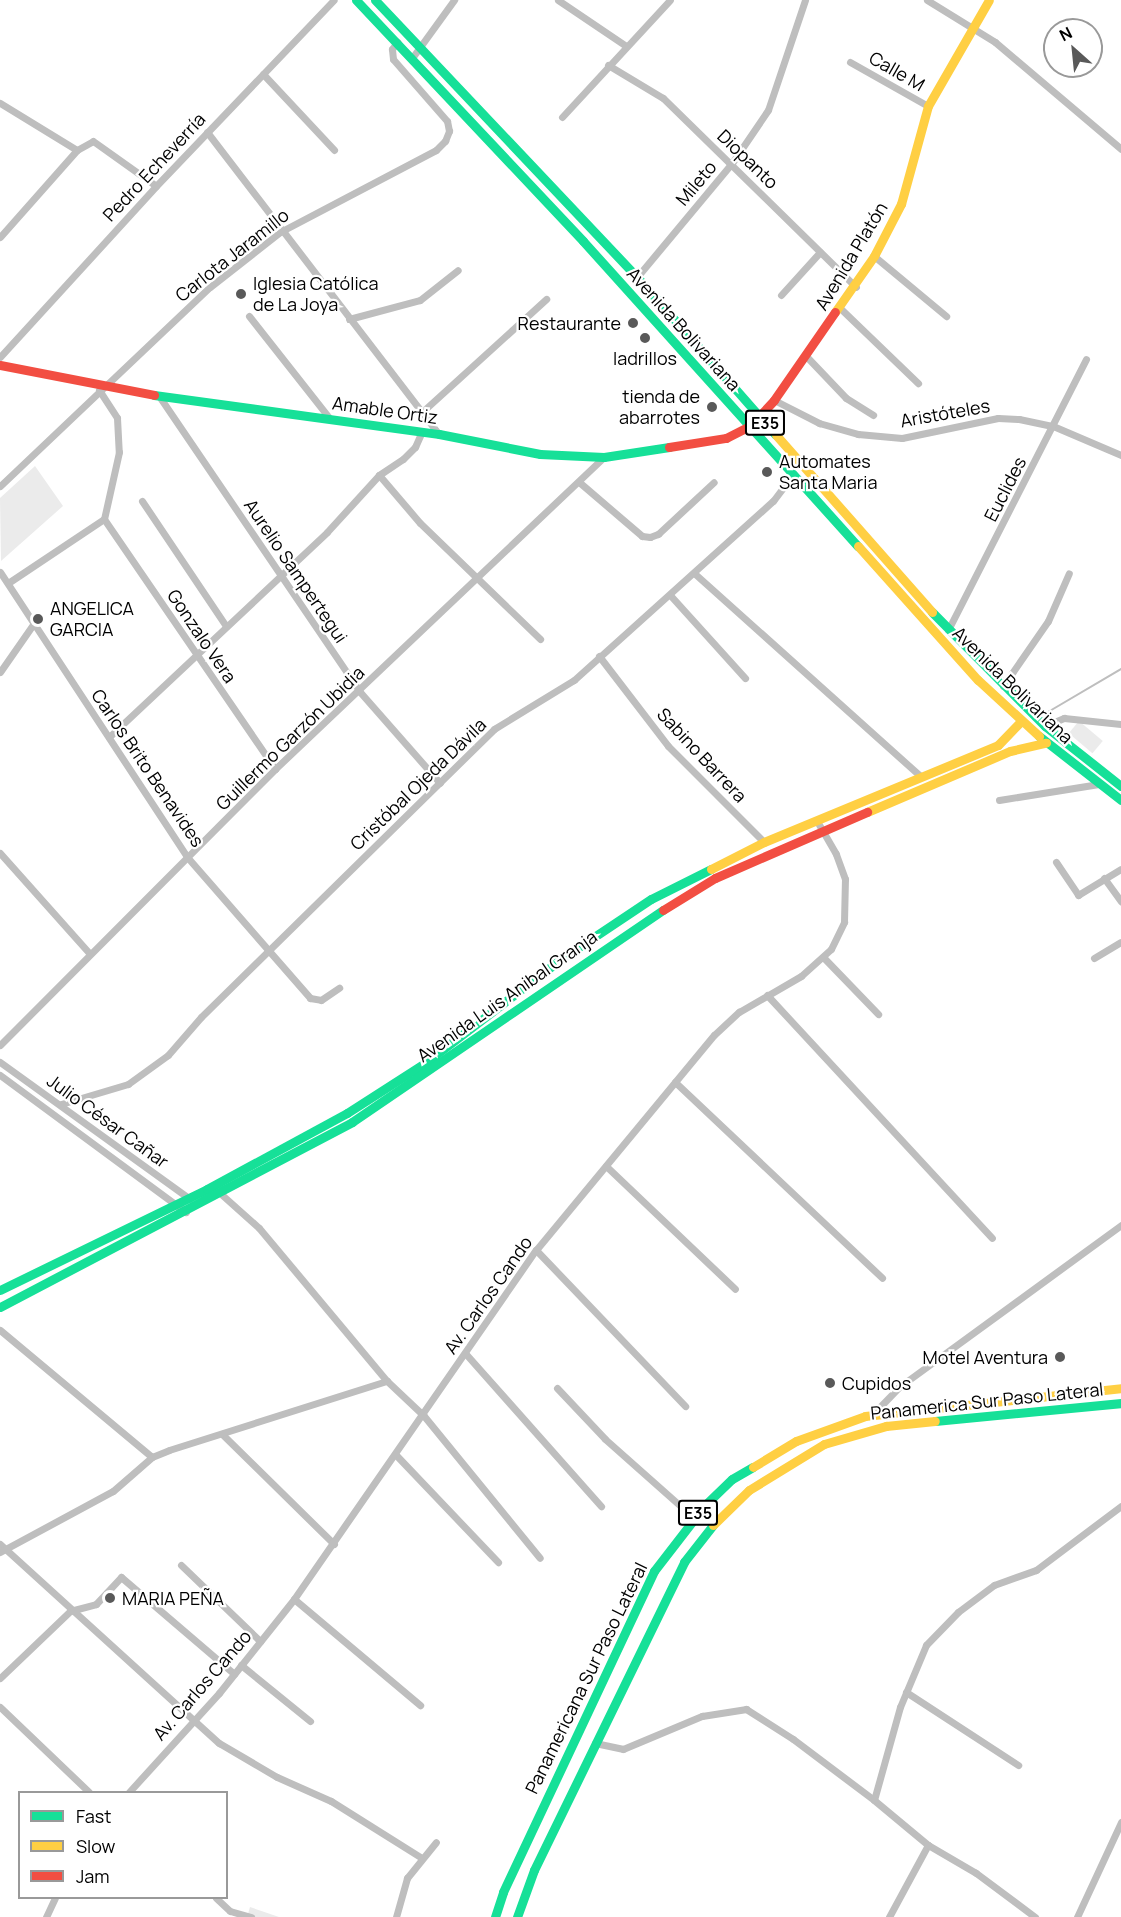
<!DOCTYPE html>
<html>
<head>
<meta charset="utf-8">
<style>
	body { margin:0 }
	#map { position:relative; width:1121px; height:1917px; overflow:hidden; background:#fff; font-family:Manrope,sans-serif }
	div>[style] { position:absolute }
	[style*='--x'] { left:calc(var(--x)*1px); top:calc(var(--y)*1px); width:calc(var(--w)*1px); rotate:calc(var(--a)*1deg) }
	.green>* { inset:0; background:#ebebeb; transform-origin:0 0 }
	.stream>* { height:2px; margin:-1px; padding:0 1px; transform-origin:1px; border-radius:1px; background:#bebebe }
	.street>* { height:7px; margin:-3.5px; padding:0 3.5px; transform-origin:3.5px; border-radius:3.5px; background:#bebebe }
	.fast>* { height:9px; margin:-4.5px; padding:0 4.5px; transform-origin:4.5px; border-radius:4.5px; background:#16e098 }
	.slow>* { height:9px; margin:-4.5px; padding:0 4.5px; transform-origin:4.5px; border-radius:4.5px; background:#ffcf43 }
	.jam>* { height:9px; margin:-4.5px; padding:0 4.5px; transform-origin:4.5px; border-radius:4.5px; background:#f24e42 }
	.dots>* { width:16px; height:16px; translate:-50% -50%; box-sizing:border-box; border:3px solid #fff; border-radius:50% }
	span { translate:-50% -50%; white-space:nowrap; text-align:center; line-height:1.15; -webkit-text-stroke:4.5px #fff; paint-order:stroke }
	.shield-label span { padding:2px 4px; background:#fff; border:2px solid; border-radius:4px; -webkit-text-stroke-width:0 }
	.shield-label { font-size:16px; color:#000; font-weight:700 }
	.street-label { font-size:18px; color:#000 }
	.poi-label { font-size:18px; color:#000 }
	.left { translate:0 -50%; text-align:left }
	.right { translate:-100% -50%; text-align:right }
	.legend { position:absolute; left:18px; top:1791px; width:210px; height:108px; box-sizing:border-box; background:#fff; border:2px solid #999; margin:0; padding:8px 10px; list-style:none; font-size:18px; color:#000 }
	.legend li { display:flex; align-items:center; gap:12px; height:30px }
	.legend b { width:30px; border:2px solid #999 }
	.north { position:absolute; left:1043px; top:18px; width:60px; height:60px; box-sizing:border-box; background:#fff; border:2px solid #999; border-radius:50%; rotate:333deg; font-size:16px; font-weight:700; line-height:24px; text-align:center; color:#000 }
	.north::after { content:''; display:block; margin:auto; width:21px; height:27px; background:#595959; clip-path:polygon(50% 0,100% 100%,50% 72%,0 100%) }
</style>
</head>
<body>
<div id="map">
	<div class="green">
		<i style="clip-path:polygon(35px 466px,63px 506px,1px 561px,0 498px)"></i>
		<i style="left:1079px;top:721px;width:31px;height:16px;rotate:40deg"></i>
		<i style="clip-path:polygon(250px 1907px,279px 1917px,247px 1917px)"></i>
	</div>
	<div class="stream">
		<i style="--x:1048;--y:712;--w:85;--a:-30.5"></i>
	</div>
	<div class="street">
		<i style="--x:558;--y:0;--w:82;--a:34.1"></i>
		<i style="--x:927;--y:0;--w:80;--a:31.7"></i>
		<i style="--x:995;--y:42;--w:165;--a:40.3"></i>
		<i style="--x:412;--y:58;--w:72;--a:-54.1"></i>
		<i style="--x:850;--y:62;--w:90;--a:29.4"></i>
		<i style="--x:608;--y:65;--w:64;--a:31"></i>
		<i style="--x:663;--y:98;--w:270;--a:44.4"></i>
		<i style="--x:263;--y:74;--w:104;--a:46.9"></i>
		<i style="--x:0;--y:103;--w:90;--a:31.4"></i>
		<i style="--x:77;--y:150;--w:18;--a:-29"></i>
		<i style="--x:93;--y:141;--w:77;--a:35.5"></i>
		<i style="--x:562;--y:117;--w:159;--a:-47.3"></i>
		<i style="--x:207;--y:132;--w:381;--a:52.5"></i>
		<i style="--x:0;--y:237;--w:116;--a:-48.5"></i>
		<i style="--x:874;--y:256;--w:94;--a:39.8"></i>
		<i style="--x:637;--y:277;--w:148;--a:-50.2"></i>
		<i style="--x:732;--y:163;--w:64;--a:-55.8"></i>
		<i style="--x:768;--y:110;--w:116;--a:-71.4"></i>
		<i style="--x:781;--y:295;--w:58;--a:-47.8"></i>
		<i style="--x:841;--y:309;--w:107;--a:43.9"></i>
		<i style="--x:249;--y:316;--w:131;--a:51.8"></i>
		<i style="--x:349;--y:319;--w:73;--a:-15"></i>
		<i style="--x:420;--y:300;--w:48;--a:-38.3"></i>
		<i style="--x:806;--y:356;--w:58;--a:46.4"></i>
		<i style="--x:846;--y:398;--w:32;--a:32"></i>
		<i style="--x:0;--y:357;--w:231;--a:-47.6"></i>
		<i style="--x:156;--y:186;--w:257;--a:-46.3"></i>
		<i style="--x:99;--y:390;--w:33;--a:57"></i>
		<i style="--x:117;--y:418;--w:34;--a:87"></i>
		<i style="--x:119;--y:452;--w:69;--a:102.6"></i>
		<i style="--x:159;--y:396;--w:358;--a:55.8"></i>
		<i style="--x:360;--y:692;--w:121;--a:48.7"></i>
		<i style="--x:774;--y:400;--w:51;--a:27.1"></i>
		<i style="--x:819;--y:423;--w:41;--a:15.8"></i>
		<i style="--x:858;--y:434;--w:44;--a:5.2"></i>
		<i style="--x:902;--y:438;--w:98;--a:-11.8"></i>
		<i style="--x:998;--y:418;--w:21;--a:3"></i>
		<i style="--x:1019;--y:419;--w:35;--a:12"></i>
		<i style="--x:1053;--y:426;--w:74;--a:23.1"></i>
		<i style="--x:422;--y:412;--w:168;--a:-42.3"></i>
		<i style="--x:379;--y:475;--w:63;--a:49.5"></i>
		<i style="--x:420;--y:523;--w:167;--a:44"></i>
		<i style="--x:579;--y:482;--w:83;--a:40.6"></i>
		<i style="--x:642;--y:536;--w:8;--a:7"></i>
		<i style="--x:650;--y:537;--w:9;--a:-21"></i>
		<i style="--x:658;--y:534;--w:76;--a:-42.9"></i>
		<i style="--x:0;--y:486;--w:289;--a:-43.5"></i>
		<i style="--x:210;--y:287;--w:89;--a:-38.2"></i>
		<i style="--x:280;--y:232;--w:176;--a:-27.7"></i>
		<i style="--x:436;--y:150;--w:13;--a:-45"></i>
		<i style="--x:445;--y:141;--w:11;--a:-68"></i>
		<i style="--x:449;--y:131;--w:10;--a:-101"></i>
		<i style="--x:447;--y:121;--w:82;--a:-131.1"></i>
		<i style="--x:393;--y:59;--w:10;--a:-96"></i>
		<i style="--x:392;--y:49;--w:9;--a:-54"></i>
		<i style="--x:142;--y:501;--w:151;--a:56.1"></i>
		<i style="--x:104;--y:519;--w:303;--a:55.6"></i>
		<i style="--x:0;--y:572;--w:342;--a:56.7"></i>
		<i style="--x:188;--y:858;--w:186;--a:48.9"></i>
		<i style="--x:310;--y:998;--w:11;--a:10"></i>
		<i style="--x:321;--y:1000;--w:22;--a:-34"></i>
		<i style="--x:694;--y:573;--w:305;--a:41.9"></i>
		<i style="--x:8;--y:583;--w:115;--a:-33.7"></i>
		<i style="--x:670;--y:595;--w:112;--a:47.9"></i>
		<i style="--x:948;--y:630;--w:304;--a:-63"></i>
		<i style="--x:599;--y:656;--w:113;--a:52.5"></i>
		<i style="--x:668;--y:746;--w:136;--a:45"></i>
		<i style="--x:0;--y:672;--w:60;--a:-55.2"></i>
		<i style="--x:1003;--y:686;--w:79;--a:-55.3"></i>
		<i style="--x:1048;--y:621;--w:52;--a:-66.4"></i>
		<i style="--x:1045;--y:726;--w:21;--a:-23"></i>
		<i style="--x:1064;--y:718;--w:57;--a:6"></i>
		<i style="--x:109;--y:737;--w:299;--a:-43.2"></i>
		<i style="--x:327;--y:532;--w:77;--a:-47.6"></i>
		<i style="--x:379;--y:475;--w:29;--a:-34"></i>
		<i style="--x:403;--y:459;--w:17;--a:-45"></i>
		<i style="--x:415;--y:447;--w:17;--a:-66"></i>
		<i style="--x:999;--y:800;--w:101;--a:-9.1"></i>
		<i style="--x:0;--y:853;--w:135;--a:48.3"></i>
		<i style="--x:1056;--y:862;--w:40;--a:56"></i>
		<i style="--x:1078;--y:895;--w:50;--a:-31.2"></i>
		<i style="--x:1104;--y:878;--w:29;--a:54"></i>
		<i style="--x:824;--y:958;--w:78;--a:46"></i>
		<i style="--x:1094;--y:958;--w:31;--a:-31"></i>
		<i style="--x:767;--y:995;--w:331;--a:47.2"></i>
		<i style="--x:0;--y:1045;--w:390;--a:-45.1"></i>
		<i style="--x:275;--y:769;--w:453;--a:-43.5"></i>
		<i style="--x:0;--y:1062;--w:234;--a:35.8"></i>
		<i style="--x:0;--y:1075;--w:231;--a:36.4"></i>
		<i style="--x:675;--y:1082;--w:285;--a:43.4"></i>
		<i style="--x:61;--y:1104;--w:70;--a:-16.6"></i>
		<i style="--x:128;--y:1084;--w:49;--a:-35.9"></i>
		<i style="--x:168;--y:1055;--w:50;--a:-49"></i>
		<i style="--x:201;--y:1017;--w:411;--a:-44.5"></i>
		<i style="--x:494;--y:729;--w:94;--a:-31.5"></i>
		<i style="--x:574;--y:680;--w:268;--a:-42"></i>
		<i style="--x:773;--y:501;--w:34;--a:-53"></i>
		<i style="--x:606;--y:1166;--w:178;--a:43.6"></i>
		<i style="--x:221;--y:1194;--w:51;--a:41.8"></i>
		<i style="--x:259;--y:1228;--w:199;--a:50.1"></i>
		<i style="--x:387;--y:1381;--w:51;--a:43.4"></i>
		<i style="--x:424;--y:1416;--w:183;--a:50.8"></i>
		<i style="--x:536;--y:1250;--w:216;--a:46.3"></i>
		<i style="--x:0;--y:1330;--w:198;--a:39.9"></i>
		<i style="--x:465;--y:1353;--w:205;--a:48.4"></i>
		<i style="--x:557;--y:1388;--w:70;--a:46.7"></i>
		<i style="--x:605;--y:1439;--w:119;--a:41.6"></i>
		<i style="--x:873;--y:1414;--w:37;--a:-46"></i>
		<i style="--x:899;--y:1387;--w:275;--a:-36.1"></i>
		<i style="--x:222;--y:1434;--w:157;--a:44.5"></i>
		<i style="--x:396;--y:1455;--w:148;--a:46.4"></i>
		<i style="--x:0;--y:1544;--w:296;--a:42.3"></i>
		<i style="--x:219;--y:1743;--w:67;--a:30.4"></i>
		<i style="--x:277;--y:1777;--w:59;--a:24"></i>
		<i style="--x:331;--y:1801;--w:107;--a:32.1"></i>
		<i style="--x:0;--y:1552;--w:128;--a:-28.4"></i>
		<i style="--x:113;--y:1491;--w:52;--a:-41.1"></i>
		<i style="--x:152;--y:1457;--w:18;--a:-22"></i>
		<i style="--x:169;--y:1450;--w:229;--a:-17.6"></i>
		<i style="--x:181;--y:1565;--w:110;--a:43.9"></i>
		<i style="--x:294;--y:1599;--w:165;--a:40.1"></i>
		<i style="--x:241;--y:1665;--w:89;--a:39.1"></i>
		<i style="--x:0;--y:1678;--w:97;--a:-43.7"></i>
		<i style="--x:70;--y:1611;--w:27;--a:-15"></i>
		<i style="--x:96;--y:1604;--w:37;--a:-47"></i>
		<i style="--x:121;--y:1577;--w:149;--a:40.6"></i>
		<i style="--x:906;--y:1692;--w:134;--a:33.1"></i>
		<i style="--x:0;--y:1707;--w:123;--a:43.7"></i>
		<i style="--x:595;--y:1743;--w:29;--a:12"></i>
		<i style="--x:623;--y:1749;--w:86;--a:-22.7"></i>
		<i style="--x:702;--y:1716;--w:45;--a:-9"></i>
		<i style="--x:746;--y:1709;--w:56;--a:32.6"></i>
		<i style="--x:793;--y:1739;--w:101;--a:37"></i>
		<i style="--x:129;--y:1792;--w:134;--a:-47.7"></i>
		<i style="--x:219;--y:1693;--w:120;--a:-51.4"></i>
		<i style="--x:294;--y:1599;--w:425;--a:-55.3"></i>
		<i style="--x:536;--y:1250;--w:279;--a:-50.4"></i>
		<i style="--x:714;--y:1035;--w:34;--a:-43"></i>
		<i style="--x:739;--y:1012;--w:72;--a:-30.1"></i>
		<i style="--x:801;--y:976;--w:40;--a:-42"></i>
		<i style="--x:831;--y:949;--w:30;--a:-64"></i>
		<i style="--x:844;--y:922;--w:43;--a:-88.7"></i>
		<i style="--x:845;--y:879;--w:27;--a:-110"></i>
		<i style="--x:836;--y:854;--w:39;--a:-120"></i>
		<i style="--x:216;--y:1898;--w:19;--a:43"></i>
		<i style="--x:230;--y:1911;--w:22;--a:16"></i>
		<i style="--x:46;--y:1917;--w:21;--a:-65"></i>
		<i style="--x:396;--y:1917;--w:41;--a:-74.2"></i>
		<i style="--x:407;--y:1878;--w:46;--a:-51.1"></i>
		<i style="--x:889;--y:1917;--w:82;--a:-61.6"></i>
		<i style="--x:1035;--y:1917;--w:74;--a:-143.3"></i>
		<i style="--x:976;--y:1873;--w:56;--a:-149.7"></i>
		<i style="--x:928;--y:1845;--w:70;--a:-140.2"></i>
		<i style="--x:874;--y:1800;--w:97;--a:-74.4"></i>
		<i style="--x:900;--y:1707;--w:67;--a:-67.2"></i>
		<i style="--x:926;--y:1645;--w:46;--a:-45.9"></i>
		<i style="--x:958;--y:1612;--w:45;--a:-36.9"></i>
		<i style="--x:994;--y:1585;--w:45;--a:-19.7"></i>
		<i style="--x:1036;--y:1570;--w:106;--a:-37"></i>
		<i style="--x:1077;--y:1917;--w:105;--a:-65.1"></i>
	</div>
	<div class="fast">
		<i style="--x:356;--y:0;--w:331;--a:46.7"></i>
		<i style="--x:583;--y:241;--w:411;--a:48"></i>
		<i style="--x:375;--y:0;--w:381;--a:46.6"></i>
		<i style="--x:637;--y:277;--w:210;--a:48.7"></i>
		<i style="--x:154;--y:395;--w:288;--a:7.8"></i>
		<i style="--x:439;--y:434;--w:103;--a:11.2"></i>
		<i style="--x:540;--y:454;--w:64;--a:2.7"></i>
		<i style="--x:604;--y:457;--w:66;--a:-8.7"></i>
		<i style="--x:932;--y:612;--w:161;--a:45.3"></i>
		<i style="--x:1045;--y:726;--w:97;--a:38.3"></i>
		<i style="--x:1039;--y:736;--w:104;--a:38"></i>
		<i style="--x:0;--y:1290;--w:230;--a:-26"></i>
		<i style="--x:207;--y:1189;--w:159;--a:-28.5"></i>
		<i style="--x:347;--y:1113;--w:93;--a:-32.7"></i>
		<i style="--x:425;--y:1063;--w:171;--a:-37.4"></i>
		<i style="--x:561;--y:959;--w:108;--a:-33.7"></i>
		<i style="--x:651;--y:899;--w:67;--a:-26.6"></i>
		<i style="--x:0;--y:1307;--w:398;--a:-27.7"></i>
		<i style="--x:352;--y:1122;--w:376;--a:-34.3"></i>
		<i style="--x:935;--y:1421;--w:187;--a:-5.5"></i>
		<i style="--x:495;--y:1917;--w:26;--a:-72"></i>
		<i style="--x:503;--y:1892;--w:355;--a:-64.8"></i>
		<i style="--x:654;--y:1571;--w:83;--a:-52.3"></i>
		<i style="--x:705;--y:1505;--w:37;--a:-44"></i>
		<i style="--x:732;--y:1479;--w:24;--a:-30"></i>
		<i style="--x:517;--y:1917;--w:50;--a:-70.1"></i>
		<i style="--x:534;--y:1870;--w:343;--a:-64"></i>
		<i style="--x:684;--y:1562;--w:47;--a:-51.9"></i>
	</div>
	<div class="slow">
		<i style="--x:835;--y:312;--w:68;--a:-55.1"></i>
		<i style="--x:874;--y:256;--w:59;--a:-62.6"></i>
		<i style="--x:901;--y:204;--w:102;--a:-74.6"></i>
		<i style="--x:928;--y:106;--w:122;--a:-60.1"></i>
		<i style="--x:776;--y:435;--w:236;--a:48.6"></i>
		<i style="--x:858;--y:546;--w:180;--a:48.2"></i>
		<i style="--x:978;--y:680;--w:83;--a:42.6"></i>
		<i style="--x:867;--y:812;--w:155;--a:-23.1"></i>
		<i style="--x:1010;--y:751;--w:37;--a:-13"></i>
		<i style="--x:711;--y:869;--w:59;--a:-27"></i>
		<i style="--x:764;--y:842;--w:253;--a:-22.5"></i>
		<i style="--x:998;--y:745;--w:33;--a:-46"></i>
		<i style="--x:753;--y:1467;--w:50;--a:-31.2"></i>
		<i style="--x:796;--y:1441;--w:73;--a:-19.9"></i>
		<i style="--x:865;--y:1416;--w:258;--a:-6.2"></i>
		<i style="--x:713;--y:1525;--w:50;--a:-44.2"></i>
		<i style="--x:749;--y:1490;--w:88;--a:-31.5"></i>
		<i style="--x:824;--y:1444;--w:65;--a:-16.2"></i>
		<i style="--x:886;--y:1426;--w:49;--a:-5.8"></i>
	</div>
	<div class="jam">
		<i style="--x:0;--y:365;--w:157;--a:11"></i>
		<i style="--x:669;--y:447;--w:58;--a:-9"></i>
		<i style="--x:726;--y:438;--w:27;--a:-27"></i>
		<i style="--x:750;--y:426;--w:35;--a:-47"></i>
		<i style="--x:774;--y:400;--w:107;--a:-55.3"></i>
		<i style="--x:663;--y:910;--w:61;--a:-31.6"></i>
		<i style="--x:715;--y:878;--w:166;--a:-23.5"></i>
	</div>
	<div class="dots">
		<i style="left:241px;top:294px;background:#595959"></i>
		<i style="left:633px;top:323px;background:#595959"></i>
		<i style="left:645px;top:338px;background:#595959"></i>
		<i style="left:712px;top:407px;background:#595959"></i>
		<i style="left:767px;top:472px;background:#595959"></i>
		<i style="left:38px;top:619px;background:#595959"></i>
		<i style="left:1060px;top:1357px;background:#595959"></i>
		<i style="left:830px;top:1383px;background:#595959"></i>
		<i style="left:110px;top:1598px;background:#595959"></i>
	</div>
	<div class="shield-label">
		<span style="left:765px;top:423px">E35</span>
		<span style="left:698px;top:1513px">E35</span>
	</div>
	<div class="street-label">
		<span style="left:897px;top:71px;rotate:30deg">Calle M</span>
		<span style="left:748px;top:159px;rotate:44deg">Diopanto</span>
		<span style="left:154px;top:167px;rotate:-47deg">Pedro Echeverría</span>
		<span style="left:696px;top:183px;rotate:-50deg">Mileto</span>
		<span style="left:232px;top:255px;rotate:-38deg">Carlota Jaramillo</span>
		<span style="left:851px;top:256px;rotate:-59deg">Avenida Platón</span>
		<span style="left:684px;top:329px;rotate:48deg">Avenida Bolivariana</span>
		<span style="left:385px;top:410px;rotate:8deg">Amable Ortiz</span>
		<span style="left:945px;top:413px;rotate:-10deg">Aristóteles</span>
		<span style="left:1005px;top:489px;rotate:-63deg">Euclides</span>
		<span style="left:296px;top:571px;rotate:56deg">Aurelio Sampertegui</span>
		<span style="left:202px;top:636px;rotate:56deg">Gonzalo Vera</span>
		<span style="left:1013px;top:685px;rotate:44deg">Avenida Bolivariana</span>
		<span style="left:290px;top:738px;rotate:-44deg">Guillermo Garzón Ubidia</span>
		<span style="left:702px;top:755px;rotate:47deg">Sabino Barrera</span>
		<span style="left:148px;top:768px;rotate:56deg">Carlos Brito Benavides</span>
		<span style="left:418px;top:784px;rotate:-44deg">Cristóbal Ojeda Dávila</span>
		<span style="left:507px;top:996px;rotate:-35deg">Avenida Luis Anibal Granja</span>
		<span style="left:108px;top:1121px;rotate:36deg">Julio César Cañar</span>
		<span style="left:488px;top:1295px;rotate:-55deg">Av. Carlos Cando</span>
		<span style="left:987px;top:1401px;rotate:-6deg">Panamerica Sur Paso Lateral</span>
		<span style="left:586px;top:1678px;rotate:-64deg">Panamericana Sur Paso Lateral</span>
		<span style="left:202px;top:1685px;rotate:-49deg">Av. Carlos Cando</span>
	</div>
	<div class="poi-label">
		<span class="left" style="left:253px;top:294px">Iglesia Católica<br>de La Joya</span>
		<span class="right" style="left:621px;top:323px">Restaurante</span>
		<span style="left:645px;top:358px">ladrillos</span>
		<span class="right" style="left:700px;top:407px">tienda de<br>abarrotes</span>
		<span class="left" style="left:779px;top:472px">Automates<br>Santa Maria</span>
		<span class="left" style="left:50px;top:619px">ANGELICA<br>GARCIA</span>
		<span class="right" style="left:1048px;top:1357px">Motel Aventura</span>
		<span class="left" style="left:842px;top:1383px">Cupidos</span>
		<span class="left" style="left:122px;top:1598px">MARIA PEÑA</span>
	</div>
	<ul class="legend">
	<li><b style="height:8px;background:#16e098"></b>Fast</li>
	<li><b style="height:8px;background:#ffcf43"></b>Slow</li>
	<li><b style="height:8px;background:#f24e42"></b>Jam</li>
	</ul>
	<div class="north">N</div>
</div>
</body>
</html>
